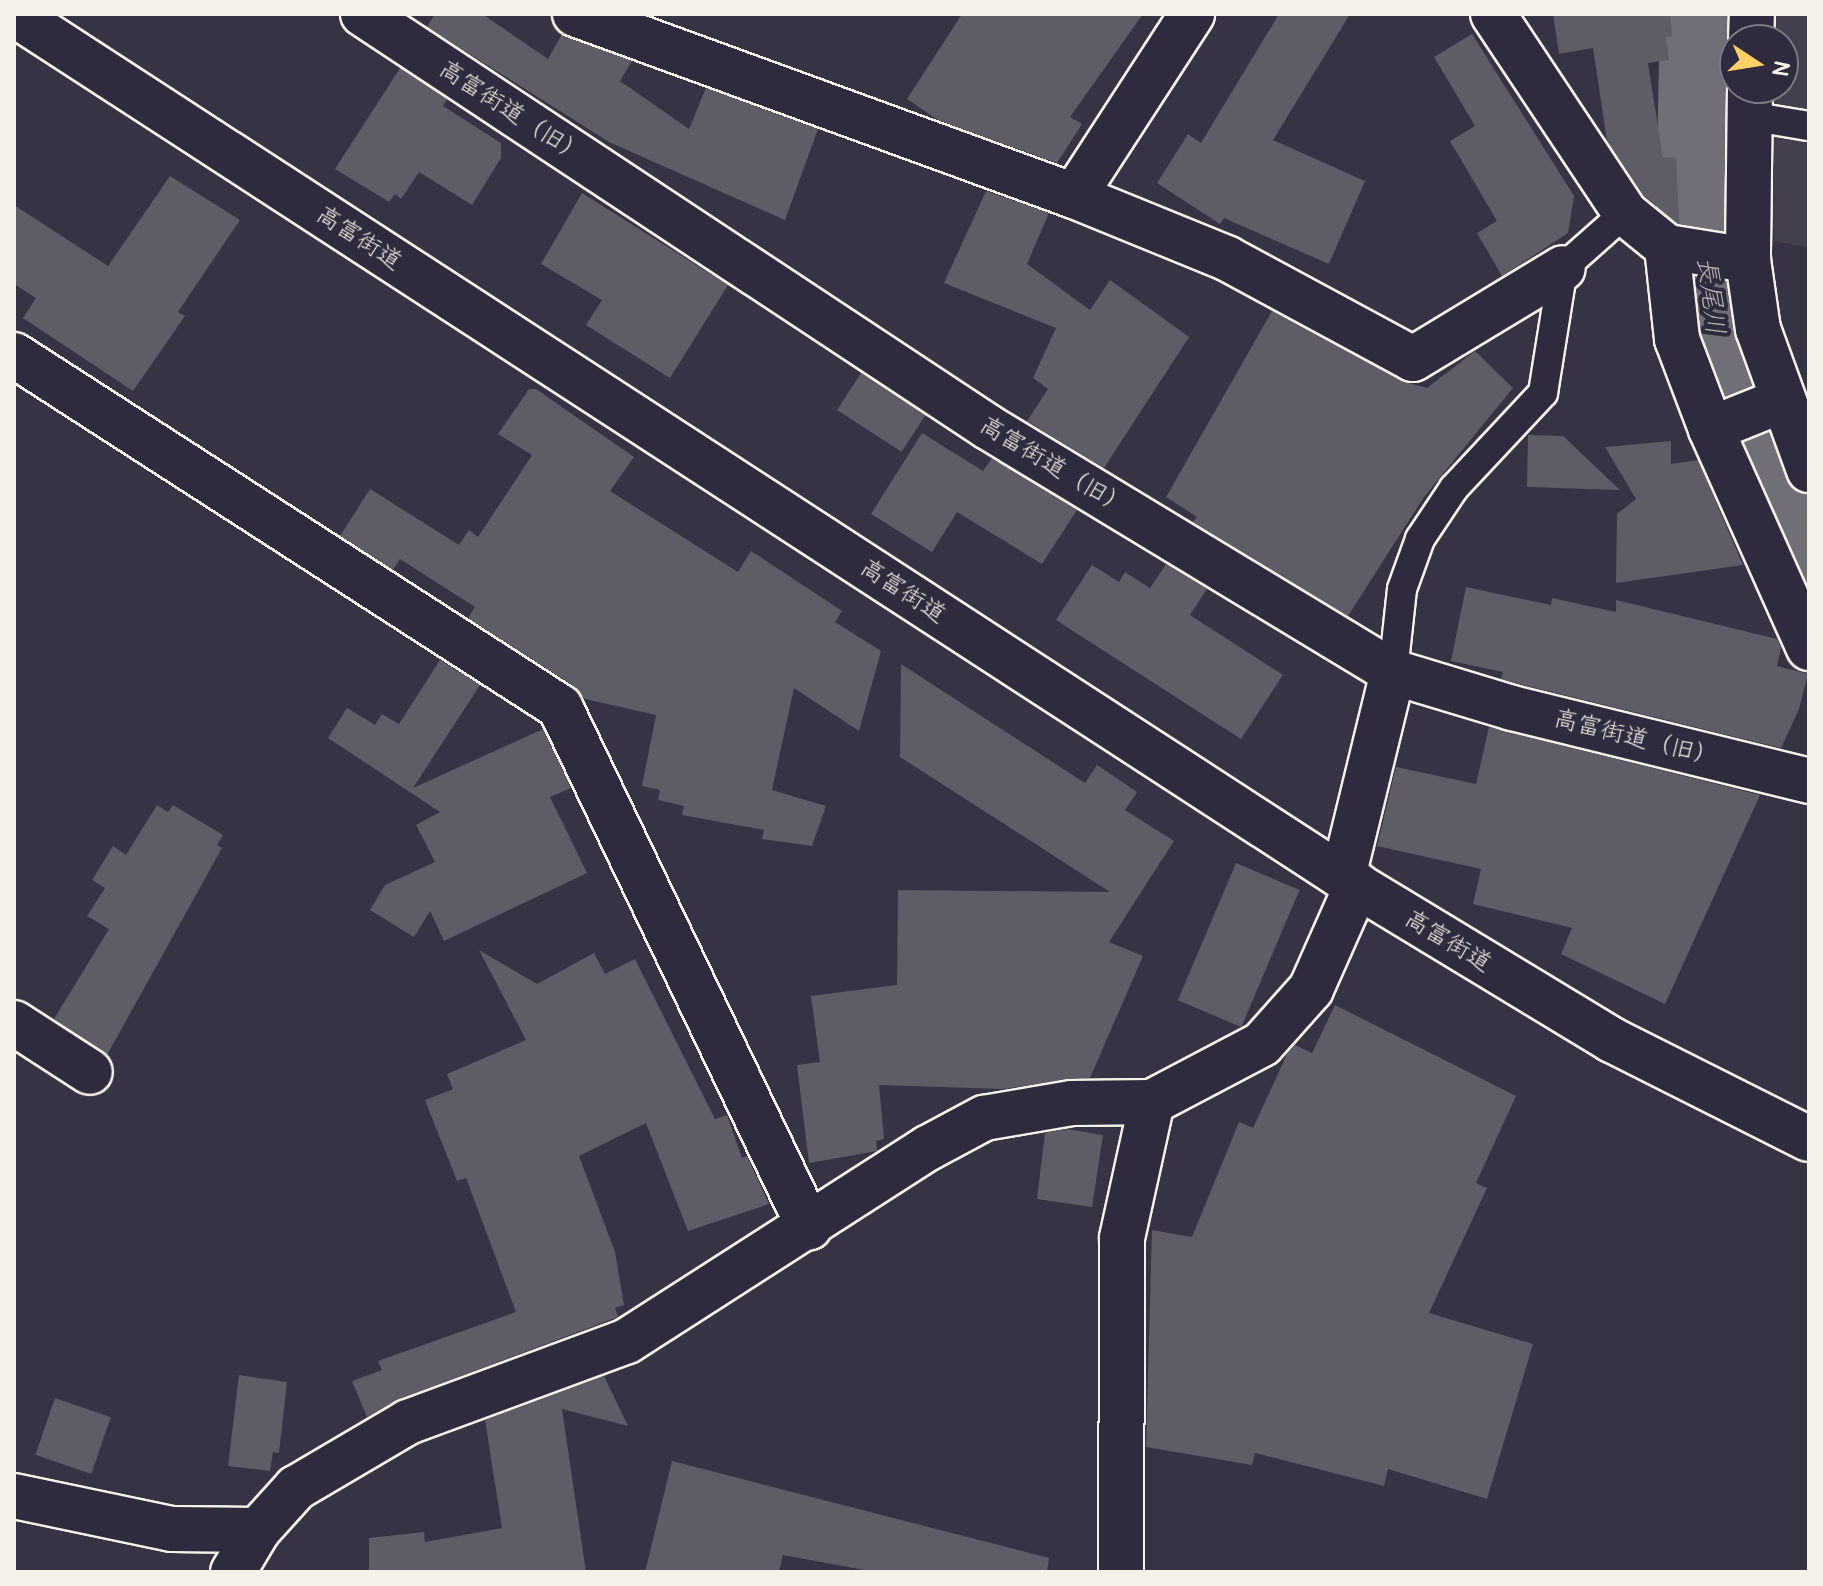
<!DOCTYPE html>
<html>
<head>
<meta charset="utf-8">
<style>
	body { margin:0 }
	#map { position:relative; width:1823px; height:1586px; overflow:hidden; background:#373244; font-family:Pangolin,"Klee One",sans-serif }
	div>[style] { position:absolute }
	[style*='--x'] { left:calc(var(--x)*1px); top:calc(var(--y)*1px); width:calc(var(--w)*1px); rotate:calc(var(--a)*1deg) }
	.built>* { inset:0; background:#433f4e }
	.river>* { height:86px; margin:-43px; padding:0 43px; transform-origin:43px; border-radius:43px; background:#726e77 }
	.building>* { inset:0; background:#5f5c67; transform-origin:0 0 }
	.roads { filter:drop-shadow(2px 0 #f4f1e8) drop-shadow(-2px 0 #f4f1e8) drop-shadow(0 2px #f4f1e8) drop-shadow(0 -2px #f4f1e8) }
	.service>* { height:28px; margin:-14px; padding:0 14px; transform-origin:14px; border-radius:14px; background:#2f2a3d }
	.minor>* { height:44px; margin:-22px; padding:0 22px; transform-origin:22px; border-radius:22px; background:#2f2a3d }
	.tertiary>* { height:44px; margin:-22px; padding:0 22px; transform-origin:22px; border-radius:22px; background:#2f2a3d }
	span { translate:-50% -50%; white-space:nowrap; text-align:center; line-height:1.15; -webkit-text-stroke:8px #2f2a3d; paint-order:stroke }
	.street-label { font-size:24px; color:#f4f1e8 }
	.water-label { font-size:26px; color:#bab6b5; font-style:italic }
	.frame { position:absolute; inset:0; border:16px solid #f4f1e8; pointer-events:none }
	.north { position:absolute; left:1719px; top:24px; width:80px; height:80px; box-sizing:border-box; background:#2f2a3d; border:2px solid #7e7a81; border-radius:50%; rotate:102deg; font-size:22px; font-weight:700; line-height:32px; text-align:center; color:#f4f1e8 }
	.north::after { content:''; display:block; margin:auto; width:28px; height:36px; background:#ffd166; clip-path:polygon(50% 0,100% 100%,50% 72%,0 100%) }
</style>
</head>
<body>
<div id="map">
	<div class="built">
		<i style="clip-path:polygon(1774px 14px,1809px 14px,1809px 248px,1774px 241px,1771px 88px,1783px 88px,1783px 40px,1773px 40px)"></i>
	</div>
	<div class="river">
		<i style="--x:1703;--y:14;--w:196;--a:91.2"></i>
		<i style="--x:1699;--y:210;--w:145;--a:82.9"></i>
		<i style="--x:1717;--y:354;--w:225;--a:65.8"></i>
	</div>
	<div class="building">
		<i style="clip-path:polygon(435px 14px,482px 14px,548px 59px,562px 34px,632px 61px,620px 81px,689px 129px,706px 88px,818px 129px,785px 220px,609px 142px,427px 27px)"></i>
		<i style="clip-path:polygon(962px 14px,1143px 14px,1070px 117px,1082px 124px,1057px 163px,938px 120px,907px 99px)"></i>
		<i style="clip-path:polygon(1279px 14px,1350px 14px,1273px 140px,1365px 181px,1329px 264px,1224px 218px,1220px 224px,1157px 183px,1188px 134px,1201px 143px)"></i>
		<i style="clip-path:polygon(1553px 14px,1670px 14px,1672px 36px,1666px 37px,1669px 60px,1648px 63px,1663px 158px,1676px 157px,1679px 224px,1644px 196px,1607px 141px,1593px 48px,1559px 54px)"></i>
		<i style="clip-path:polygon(1472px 34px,1574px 196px,1568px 233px,1502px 276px,1477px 233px,1497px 221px,1450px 141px,1475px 126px,1434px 57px)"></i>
		<i style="clip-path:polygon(400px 68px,447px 99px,443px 106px,501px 143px,501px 158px,472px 205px,419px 172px,401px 199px,395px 194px,389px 202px,335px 169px)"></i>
		<i style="clip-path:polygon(170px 176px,240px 220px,178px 312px,185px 316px,133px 391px,23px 318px,36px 298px,14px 284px,14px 205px,108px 266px)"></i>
		<i style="clip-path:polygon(986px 191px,1049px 213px,1027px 264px,1090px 310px,1110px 280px,1189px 337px,1104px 468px,1027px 421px,1048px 389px,1033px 378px,1056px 328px,944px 283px)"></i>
		<i style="clip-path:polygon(582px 193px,728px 285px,670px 378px,586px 325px,602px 300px,541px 264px)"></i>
		<i style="clip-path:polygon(1272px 311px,1402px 381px,1427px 388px,1475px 351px,1513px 388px,1424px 497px,1348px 616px,1193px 522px,1197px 517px,1166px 497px)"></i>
		<i style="left:861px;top:373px;width:77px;height:44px;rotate:33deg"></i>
		<i style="clip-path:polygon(529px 389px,536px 389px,634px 457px,610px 491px,738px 572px,751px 551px,842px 611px,835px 622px,881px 651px,859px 731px,794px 688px,772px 790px,826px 806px,812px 846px,762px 839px,764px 830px,682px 815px,684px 806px,658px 800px,660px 790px,642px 786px,656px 715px,585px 699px,574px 686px,468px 618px,475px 607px,400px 559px,393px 570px,340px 536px,370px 489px,459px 545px,469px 530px,478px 537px,532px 455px,498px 434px)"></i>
		<i style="clip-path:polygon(922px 433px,983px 471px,992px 458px,1077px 510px,1042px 564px,957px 512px,932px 552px,871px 514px)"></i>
		<i style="clip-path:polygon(1528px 435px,1563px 436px,1620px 490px,1527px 487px)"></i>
		<i style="clip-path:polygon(1671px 441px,1671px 464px,1698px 460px,1743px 565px,1616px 583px,1617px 514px,1636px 499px,1605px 447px)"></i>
		<i style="clip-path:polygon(1166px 564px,1207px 589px,1190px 615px,1283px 675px,1241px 739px,1056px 620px,1092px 565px,1119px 582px,1125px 572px,1150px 588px)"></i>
		<i style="clip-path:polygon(1466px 587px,1551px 605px,1552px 598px,1616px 612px,1616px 600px,1777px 639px,1781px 648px,1777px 666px,1808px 674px,1799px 709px,1781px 748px,1519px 684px,1501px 679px,1503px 672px,1451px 661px)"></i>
		<i style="clip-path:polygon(440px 660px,480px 685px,413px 788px,543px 729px,571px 788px,550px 797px,587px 873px,444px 941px,430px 911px,414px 937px,370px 910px,385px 885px,435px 862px,416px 825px,440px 812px,328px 738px,347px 708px,375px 725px,382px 714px,399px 724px)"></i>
		<i style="clip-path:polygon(901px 664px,1085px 783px,1097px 765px,1137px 792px,1125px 810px,1174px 841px,1109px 942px,1143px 956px,1090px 1078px,1003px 1089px,879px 1085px,884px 1139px,876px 1141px,877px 1151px,809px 1163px,797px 1065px,820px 1062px,811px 996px,897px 985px,898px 890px,1110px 892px,900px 757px)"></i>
		<i style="clip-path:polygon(1489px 727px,1760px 795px,1665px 1004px,1561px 954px,1572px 928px,1473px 904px,1481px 869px,1377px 846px,1396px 767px,1476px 784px)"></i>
		<i style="clip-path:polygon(157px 805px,168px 812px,173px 805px,223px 835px,217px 845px,222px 848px,107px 1055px,54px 1019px,109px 929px,87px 916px,105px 888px,92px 880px,113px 846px,126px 855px)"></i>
		<i style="left:1236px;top:863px;width:69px;height:149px;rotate:23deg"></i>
		<i style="clip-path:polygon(479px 950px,537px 984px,594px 953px,605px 974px,635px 959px,715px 1119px,727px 1115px,742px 1158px,747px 1156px,769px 1204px,688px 1231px,646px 1123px,579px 1156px,615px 1252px,624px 1305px,615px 1308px,618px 1317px,399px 1399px,367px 1417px,352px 1381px,382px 1370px,378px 1361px,516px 1312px,466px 1178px,457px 1181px,425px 1100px,453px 1089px,447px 1074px,526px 1040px)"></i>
		<i style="clip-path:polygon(1335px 1005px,1516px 1096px,1476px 1183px,1487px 1188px,1429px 1313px,1533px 1344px,1487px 1499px,1388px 1469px,1384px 1486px,1255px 1453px,1252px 1465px,1146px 1447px,1152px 1230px,1192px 1237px,1239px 1122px,1253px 1128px,1287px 1054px,1295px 1045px,1312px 1053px)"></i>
		<i style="clip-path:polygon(1067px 1129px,1103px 1135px,1092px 1207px,1037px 1199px,1045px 1133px)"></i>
		<i style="clip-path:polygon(239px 1375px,287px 1382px,279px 1453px,273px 1452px,270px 1471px,228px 1466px)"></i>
		<i style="clip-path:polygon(604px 1376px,628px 1426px,562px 1409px,586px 1572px,369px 1572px,369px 1538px,424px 1532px,425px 1542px,502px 1528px,485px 1420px)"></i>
		<i style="left:55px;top:1398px;width:59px;height:60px;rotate:19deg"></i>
		<i style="clip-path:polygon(672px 1461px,1049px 1558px,1047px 1572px,875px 1572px,783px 1555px,779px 1572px,645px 1572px)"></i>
	</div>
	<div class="roads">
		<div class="service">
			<i style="--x:1749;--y:116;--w:61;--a:9.5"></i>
			<i style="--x:1393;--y:672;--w:83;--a:-83.8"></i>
			<i style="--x:1402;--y:589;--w:53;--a:-70.2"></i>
			<i style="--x:1420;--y:539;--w:61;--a:-56.3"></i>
			<i style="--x:1454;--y:488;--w:130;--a:-46.9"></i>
			<i style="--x:1543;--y:393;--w:127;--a:-80.9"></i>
			<i style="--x:1563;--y:268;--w:83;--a:-41.6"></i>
		</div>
		<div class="minor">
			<i style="--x:575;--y:14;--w:531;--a:20.04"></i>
			<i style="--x:1074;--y:196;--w:166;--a:22.2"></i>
			<i style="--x:1228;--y:259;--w:210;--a:28.4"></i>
			<i style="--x:1413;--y:359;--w:175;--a:-31.2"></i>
			<i style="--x:1493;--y:14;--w:239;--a:56.4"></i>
			<i style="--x:1625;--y:213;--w:54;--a:39"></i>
			<i style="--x:1667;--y:247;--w:93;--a:83.8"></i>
			<i style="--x:1677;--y:339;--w:96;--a:69.3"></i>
			<i style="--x:1711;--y:429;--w:240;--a:65.9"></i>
			<i style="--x:1751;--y:40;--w:26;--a:-88"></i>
			<i style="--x:1750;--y:88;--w:172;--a:90.7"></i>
			<i style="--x:1748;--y:260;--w:70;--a:81.8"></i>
			<i style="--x:1758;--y:329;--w:150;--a:70.1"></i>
			<i style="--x:1074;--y:196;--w:217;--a:-57"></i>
			<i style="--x:1667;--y:247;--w:82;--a:9.1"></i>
			<i style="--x:14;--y:355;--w:650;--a:32.81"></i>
			<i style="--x:560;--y:707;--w:577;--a:64.41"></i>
			<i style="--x:1711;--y:429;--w:78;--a:-21.9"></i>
			<i style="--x:1343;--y:877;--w:211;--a:-76.3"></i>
			<i style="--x:14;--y:1023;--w:90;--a:32.8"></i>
			<i style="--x:14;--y:1496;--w:161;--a:11.8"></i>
			<i style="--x:172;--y:1529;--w:86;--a:0.7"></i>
			<i style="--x:233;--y:1572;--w:49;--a:-59.2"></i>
			<i style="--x:258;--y:1530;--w:57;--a:-47.9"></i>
			<i style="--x:296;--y:1488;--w:130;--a:-30.5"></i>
			<i style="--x:408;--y:1422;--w:233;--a:-20.3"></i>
			<i style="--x:627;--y:1341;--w:358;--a:-32.7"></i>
			<i style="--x:928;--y:1148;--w:64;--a:-28.2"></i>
			<i style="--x:984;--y:1118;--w:89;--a:-9.7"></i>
			<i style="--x:1072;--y:1103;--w:80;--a:-0.7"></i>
			<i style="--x:1152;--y:1102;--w:124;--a:-27.8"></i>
			<i style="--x:1262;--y:1044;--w:74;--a:-48.3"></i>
			<i style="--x:1311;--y:989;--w:114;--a:-66.1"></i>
			<i style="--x:1121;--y:1572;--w:334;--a:-89.8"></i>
			<i style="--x:1122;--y:1238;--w:139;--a:-77.6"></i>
		</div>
		<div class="tertiary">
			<i style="--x:14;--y:14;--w:1585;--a:33"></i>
			<i style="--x:1343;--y:877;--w:315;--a:31.2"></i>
			<i style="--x:1612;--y:1040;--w:220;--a:26.7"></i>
			<i style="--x:363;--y:14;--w:749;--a:33.46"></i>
			<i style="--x:988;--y:427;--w:473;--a:31.2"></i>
			<i style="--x:1393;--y:672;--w:124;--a:16.8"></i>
			<i style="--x:1512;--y:708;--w:306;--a:13.8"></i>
		</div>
	</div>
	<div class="street-label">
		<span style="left:512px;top:112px;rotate:33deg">高富街道（旧）</span>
		<span style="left:359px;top:238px;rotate:33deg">高富街道</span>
		<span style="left:1054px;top:466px;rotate:31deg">高富街道（旧）</span>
		<span style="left:903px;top:591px;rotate:33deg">高富街道</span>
		<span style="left:1636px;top:738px;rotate:14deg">高富街道（旧）</span>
		<span style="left:1448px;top:941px;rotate:31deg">高富街道</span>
	</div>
	<div class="water-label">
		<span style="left:1710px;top:296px;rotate:83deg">長尾川</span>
	</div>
	<div class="frame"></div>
	<div class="north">N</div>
</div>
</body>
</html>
